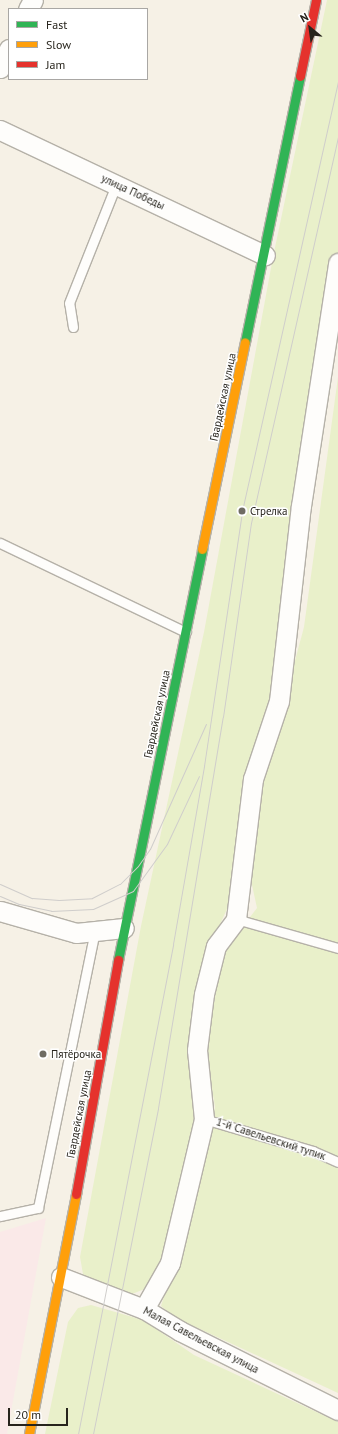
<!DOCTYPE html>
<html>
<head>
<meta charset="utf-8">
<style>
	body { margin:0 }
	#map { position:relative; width:338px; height:1434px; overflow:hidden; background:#f6f1e6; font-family:"PT Sans",sans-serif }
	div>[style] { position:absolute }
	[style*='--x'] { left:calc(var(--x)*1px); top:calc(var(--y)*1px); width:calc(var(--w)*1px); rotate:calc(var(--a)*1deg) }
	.commercial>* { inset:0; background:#fae9e8 }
	.green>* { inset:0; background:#e9f0ca }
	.roads { filter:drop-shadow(1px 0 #b5b1a8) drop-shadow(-1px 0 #b5b1a8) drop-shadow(0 1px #b5b1a8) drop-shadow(0 -1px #b5b1a8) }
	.lane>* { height:9px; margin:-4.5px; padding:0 4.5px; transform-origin:4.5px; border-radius:4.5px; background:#fefdfb }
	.street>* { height:19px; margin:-9.5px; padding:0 9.5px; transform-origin:9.5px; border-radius:9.5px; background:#fefdfb }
	.fast>* { height:9px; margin:-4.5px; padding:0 4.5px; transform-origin:4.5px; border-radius:4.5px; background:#30b455 }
	.slow>* { height:9px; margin:-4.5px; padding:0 4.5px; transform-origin:4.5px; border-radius:4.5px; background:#ff9f0a }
	.jam>* { height:9px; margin:-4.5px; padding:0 4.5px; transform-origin:4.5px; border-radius:4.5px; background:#e5322d }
	.tram>* { height:1px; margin:-0.5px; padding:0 0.5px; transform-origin:0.5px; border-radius:0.5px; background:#cfcdcb }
	.dots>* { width:11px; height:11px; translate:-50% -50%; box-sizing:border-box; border:2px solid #fff; border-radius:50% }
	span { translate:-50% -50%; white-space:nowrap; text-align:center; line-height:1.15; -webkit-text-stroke:3px #fff; paint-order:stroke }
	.street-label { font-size:11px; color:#27241c }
	.poi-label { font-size:11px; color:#27241c }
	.left { translate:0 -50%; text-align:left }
	.legend { position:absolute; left:8px; top:8px; width:140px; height:72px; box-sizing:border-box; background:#fff; border:1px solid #a9a7a4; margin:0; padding:5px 7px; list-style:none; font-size:12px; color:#27241c }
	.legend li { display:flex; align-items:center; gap:8px; height:20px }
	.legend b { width:20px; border:1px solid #a9a7a4 }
	.north { position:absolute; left:290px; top:8px; width:40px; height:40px; -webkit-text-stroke:3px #fff; paint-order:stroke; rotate:331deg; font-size:11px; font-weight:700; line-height:16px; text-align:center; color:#27241c }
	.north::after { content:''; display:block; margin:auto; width:14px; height:18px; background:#27241c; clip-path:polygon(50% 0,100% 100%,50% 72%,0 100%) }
	.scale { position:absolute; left:8px; top:1408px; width:60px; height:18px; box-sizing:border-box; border:2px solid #27241c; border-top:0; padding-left:5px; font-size:12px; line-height:14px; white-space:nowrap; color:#27241c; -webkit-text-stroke:3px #fff; paint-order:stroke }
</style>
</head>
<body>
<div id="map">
	<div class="commercial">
		<i style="clip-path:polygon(46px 1218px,7px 1434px,0 1434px,0 1232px)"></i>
	</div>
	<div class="green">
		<i style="clip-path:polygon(327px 0,338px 0,338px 268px,290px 629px,227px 909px,205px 957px,195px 1115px,168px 1251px,147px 1288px,132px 1294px,112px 1290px,95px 1282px,83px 1274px,80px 1257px,141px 926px,204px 632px,273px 257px)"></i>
		<i style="clip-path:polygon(338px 377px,338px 1393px,176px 1318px,161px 1306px,190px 1216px,215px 1107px,206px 1052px,222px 954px,257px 908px,249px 871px,263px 780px,304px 627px)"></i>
		<i style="clip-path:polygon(91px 1305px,143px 1320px,194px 1355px,338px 1422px,338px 1434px,45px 1434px,68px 1322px,78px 1308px)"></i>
	</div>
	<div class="roads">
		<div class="lane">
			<i style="--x:73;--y:327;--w:24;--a:-99"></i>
			<i style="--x:69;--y:303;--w:127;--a:-68.3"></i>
			<i style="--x:0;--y:543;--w:206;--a:25.6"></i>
			<i style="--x:236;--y:919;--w:106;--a:15.9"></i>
			<i style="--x:204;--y:1119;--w:114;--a:16.4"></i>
			<i style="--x:313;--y:1151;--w:27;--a:24"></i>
			<i style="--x:0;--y:1216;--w:39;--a:-12"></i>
			<i style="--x:38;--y:1208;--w:283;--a:-78.4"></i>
		</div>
		<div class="street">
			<i style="--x:28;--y:9;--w:10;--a:-61"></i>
			<i style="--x:0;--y:68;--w:21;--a:-65"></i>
			<i style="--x:0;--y:130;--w:293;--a:25.3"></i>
			<i style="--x:0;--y:911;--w:79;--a:16.1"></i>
			<i style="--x:76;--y:933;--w:48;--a:-5.9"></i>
			<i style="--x:61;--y:1277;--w:89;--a:21.1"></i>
			<i style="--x:144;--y:1309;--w:42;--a:31.4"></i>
			<i style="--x:180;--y:1331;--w:177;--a:26.6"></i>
			<i style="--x:144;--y:1309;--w:53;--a:-60.5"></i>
			<i style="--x:170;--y:1263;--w:148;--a:-76.7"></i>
			<i style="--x:204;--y:1119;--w:69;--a:-95.8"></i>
			<i style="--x:197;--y:1050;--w:56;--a:-82.9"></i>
			<i style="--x:204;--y:994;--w:49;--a:-76"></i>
			<i style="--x:216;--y:946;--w:34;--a:-53"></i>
			<i style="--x:236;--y:919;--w:141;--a:-83.1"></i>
			<i style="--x:253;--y:779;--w:82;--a:-71.6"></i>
			<i style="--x:279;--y:701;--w:196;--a:-83.6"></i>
			<i style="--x:301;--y:506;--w:246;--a:-81.3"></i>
		</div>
		<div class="fast">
			<i style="--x:245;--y:342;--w:272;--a:-78.3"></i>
			<i style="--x:118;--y:960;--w:419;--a:-78.4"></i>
		</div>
		<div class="slow">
			<i style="--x:202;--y:549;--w:211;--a:-78.3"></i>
			<i style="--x:29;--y:1434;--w:245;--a:-78.9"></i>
		</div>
		<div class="jam">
			<i style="--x:300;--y:76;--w:78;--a:-78.1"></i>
			<i style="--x:76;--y:1194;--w:238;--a:-79.8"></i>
		</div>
	</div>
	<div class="tram">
		<i style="--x:0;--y:884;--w:35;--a:24"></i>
		<i style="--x:32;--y:898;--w:27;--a:4"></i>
		<i style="--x:59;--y:900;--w:33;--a:-3"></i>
		<i style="--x:92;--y:898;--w:31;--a:-27"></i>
		<i style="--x:120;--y:884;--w:25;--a:-45"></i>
		<i style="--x:138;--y:866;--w:21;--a:-55"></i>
		<i style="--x:150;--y:849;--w:137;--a:-65.9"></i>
		<i style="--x:0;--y:896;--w:21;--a:23"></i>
		<i style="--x:19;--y:904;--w:33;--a:12"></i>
		<i style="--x:51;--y:911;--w:42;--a:-2.7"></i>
		<i style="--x:93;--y:909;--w:44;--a:-24.2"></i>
		<i style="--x:133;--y:891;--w:58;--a:-54.1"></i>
		<i style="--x:167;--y:844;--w:75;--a:-64.8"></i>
		<i style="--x:78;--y:1434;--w:499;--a:-79"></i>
		<i style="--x:173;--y:944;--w:181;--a:-80.1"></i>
		<i style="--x:204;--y:766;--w:258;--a:-81.5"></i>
		<i style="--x:242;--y:511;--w:442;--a:-77.4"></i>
		<i style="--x:93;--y:1434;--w:332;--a:-78.7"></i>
		<i style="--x:158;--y:1108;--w:396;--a:-80.6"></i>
		<i style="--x:223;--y:717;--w:196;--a:-81.8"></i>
		<i style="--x:251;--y:523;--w:397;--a:-77.3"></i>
	</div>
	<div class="dots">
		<i style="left:242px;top:511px;background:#6f6c63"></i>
		<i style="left:43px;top:1054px;background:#6f6c63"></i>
	</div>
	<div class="street-label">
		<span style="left:133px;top:192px;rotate:25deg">улица Победы</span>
		<span style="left:223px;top:397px;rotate:-78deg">Гвардейская улица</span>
		<span style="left:157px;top:714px;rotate:-78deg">Гвардейская улица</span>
		<span style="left:79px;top:1114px;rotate:-79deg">Гвардейская улица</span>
		<span style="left:271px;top:1139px;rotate:18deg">1-й Савельевский тупик</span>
		<span style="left:201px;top:1340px;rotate:28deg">Малая Савельевская улица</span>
	</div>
	<div class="poi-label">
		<span class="left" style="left:250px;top:511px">Стрелка</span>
		<span class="left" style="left:51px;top:1054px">Пятёрочка</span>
	</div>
	<ul class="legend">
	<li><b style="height:5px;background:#30b455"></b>Fast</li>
	<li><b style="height:5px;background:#ff9f0a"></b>Slow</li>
	<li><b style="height:5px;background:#e5322d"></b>Jam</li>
	</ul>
	<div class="north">N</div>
	<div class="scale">20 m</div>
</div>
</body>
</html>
